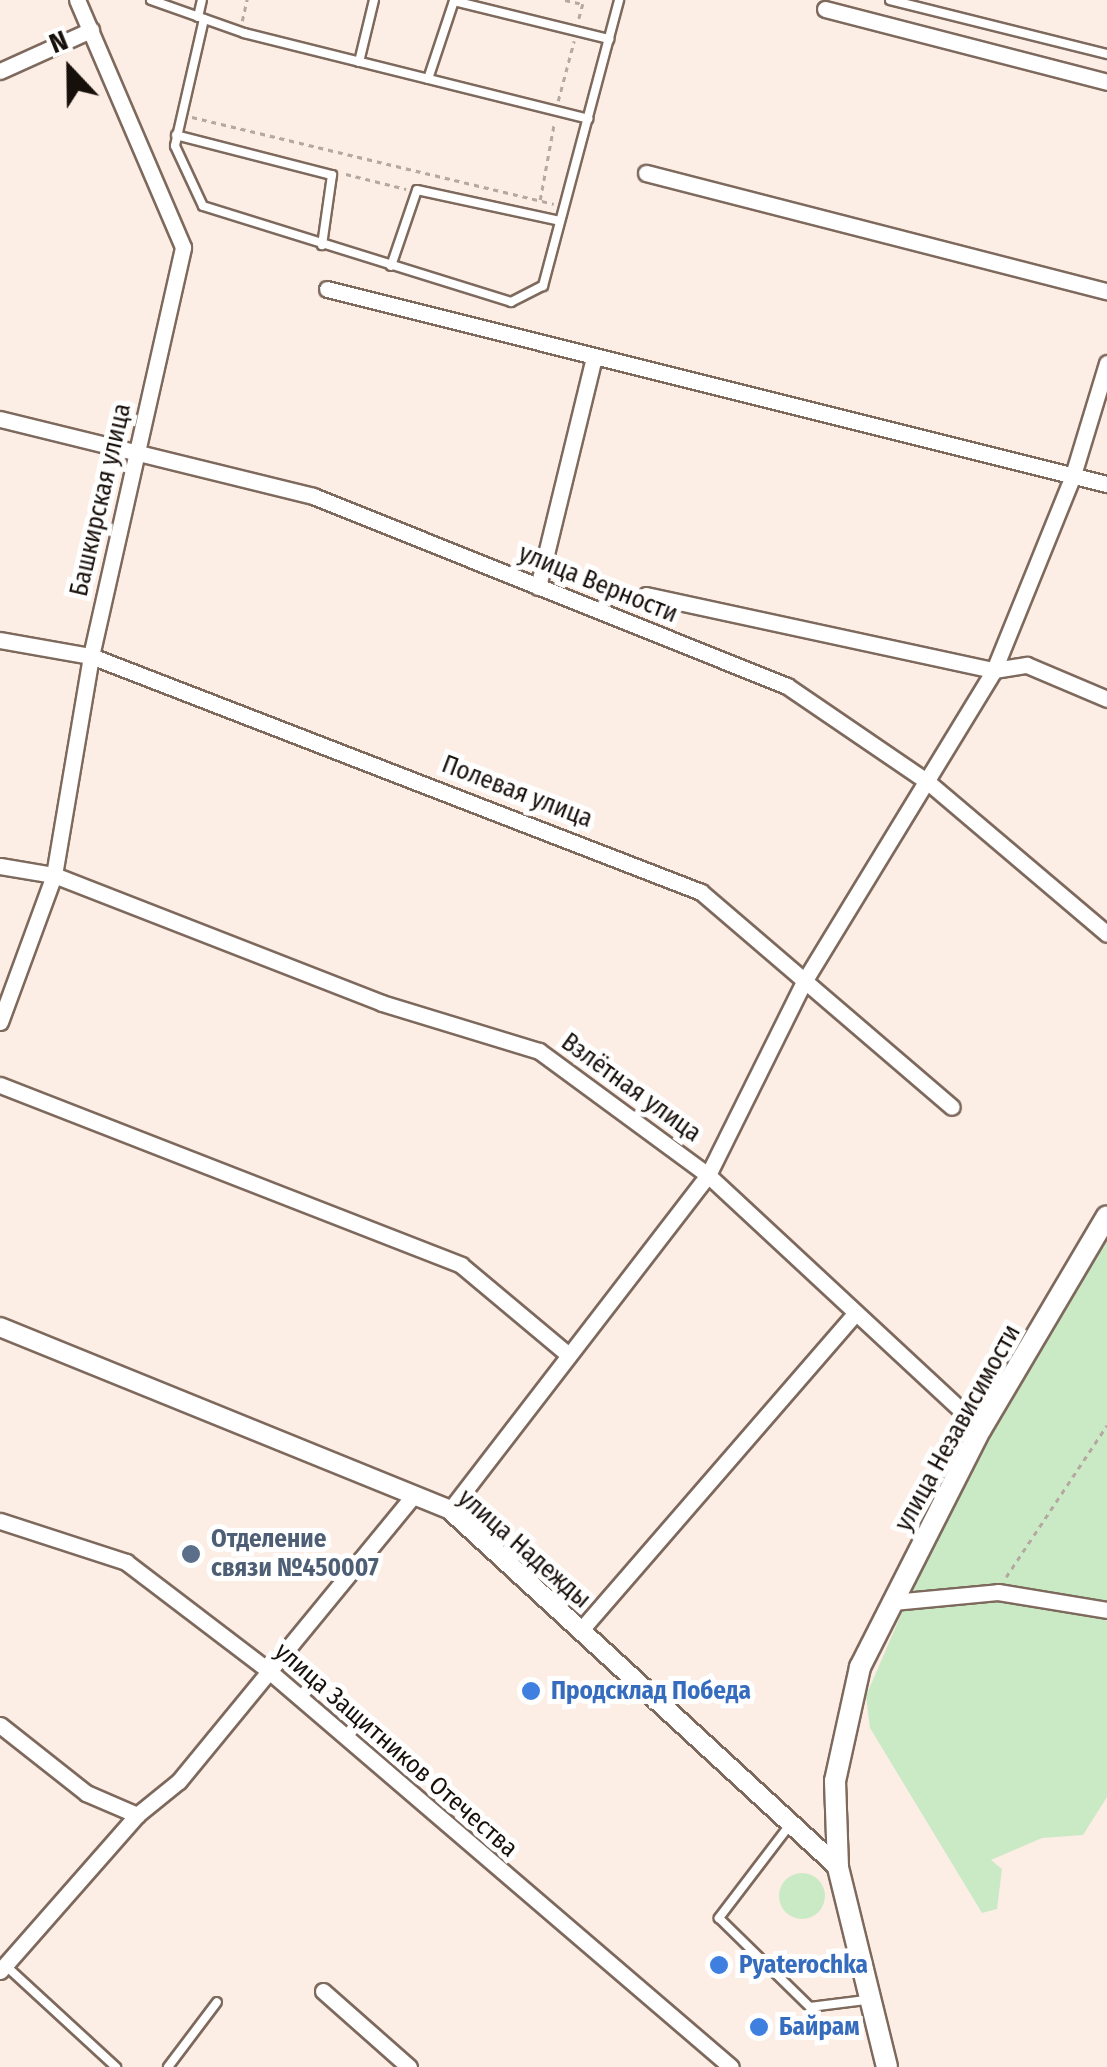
<!DOCTYPE html>
<html>
<head>
<meta charset="utf-8">
<style>
	body { margin:0 }
	#map { position:relative; width:1107px; height:2067px; overflow:hidden; background:#fcede5; font-family:"Fira Sans Condensed",sans-serif }
	div>[style] { position:absolute }
	[style*='--x'] { left:calc(var(--x)*1px); top:calc(var(--y)*1px); width:calc(var(--w)*1px); rotate:calc(var(--a)*1deg) }
	.green>* { inset:0; background:#caeac6 }
	.round { border-radius:50% }
	.path>* { height:2.5px; margin-top:-1.25px; transform-origin:0; background:repeating-linear-gradient(90deg,#b5a8a1 0 5px,transparent 0 10px) }
	.roads { filter:drop-shadow(2px 0 #7e695d) drop-shadow(-2px 0 #7e695d) drop-shadow(0 2px #7e695d) drop-shadow(0 -2px #7e695d) }
	.service>* { height:8px; margin:-4px; padding:0 4px; transform-origin:4px; border-radius:4px; background:#fff }
	.minor>* { height:15px; margin:-7.5px; padding:0 7.5px; transform-origin:7.5px; border-radius:7.5px; background:#fff }
	.tertiary>* { height:18px; margin:-9px; padding:0 9px; transform-origin:9px; border-radius:9px; background:#fff }
	.secondary>* { height:20px; margin:-10px; padding:0 10px; transform-origin:10px; border-radius:10px; background:#fff }
	.dots>* { width:28px; height:28px; translate:-50% -50%; box-sizing:border-box; border:5px solid #fff; border-radius:50% }
	span { translate:-50% -50%; white-space:nowrap; text-align:center; line-height:1.15; -webkit-text-stroke:10px #fff; paint-order:stroke }
	.street-label { font-size:25px; color:#170f0a }
	.service-label { font-size:25px; color:#4e5e75; font-weight:700 }
	.left { translate:0 -50%; text-align:left }
	.shop-label { font-size:25px; color:#366cbe; font-weight:700 }
	.north { position:absolute; left:20px; top:20px; width:100px; height:100px; -webkit-text-stroke:8px #fff; paint-order:stroke; rotate:338deg; font-size:28px; font-weight:700; line-height:40px; text-align:center; color:#170f0a }
	.north::after { content:''; display:block; margin:auto; width:35px; height:45px; background:#170f0a; clip-path:polygon(50% 0,100% 100%,50% 72%,0 100%) }
</style>
</head>
<body>
<div id="map">
	<div class="green">
		<i style="clip-path:polygon(1107px 1222px,1107px 1797px,1083px 1835px,1042px 1838px,991px 1860px,1002px 1869px,997px 1909px,982px 1913px,870px 1728px,866px 1696px,981px 1429px)"></i>
		<i class="round" style="left:779px;top:1873px;width:46px;height:46px"></i>
	</div>
	<div class="path">
		<i style="--x:565;--y:0;--w:18;--a:13"></i>
		<i style="--x:583;--y:4;--w:16;--a:105"></i>
		<i style="--x:242;--y:21;--w:22;--a:-77"></i>
		<i style="--x:558;--y:101;--w:62;--a:-75.1"></i>
		<i style="--x:192;--y:117;--w:372;--a:13.5"></i>
		<i style="--x:346;--y:174;--w:62;--a:14"></i>
		<i style="--x:540;--y:200;--w:77;--a:-79.6"></i>
		<i style="--x:1006;--y:1577;--w:182;--a:-56.4"></i>
	</div>
	<div class="roads">
		<div class="service">
			<i style="--x:151;--y:0;--w:99;--a:19.5"></i>
			<i style="--x:244;--y:33;--w:355;--a:14"></i>
			<i style="--x:890;--y:0;--w:224;--a:14"></i>
			<i style="--x:198;--y:17;--w:17;--a:-77"></i>
			<i style="--x:204;--y:19;--w:130;--a:102.9"></i>
			<i style="--x:175;--y:146;--w:66;--a:65"></i>
			<i style="--x:203;--y:206;--w:323;--a:17.3"></i>
			<i style="--x:511;--y:302;--w:36;--a:-27"></i>
			<i style="--x:543;--y:286;--w:296;--a:-75.1"></i>
			<i style="--x:359;--y:62;--w:64;--a:-76.4"></i>
			<i style="--x:428;--y:79;--w:82;--a:-71.6"></i>
			<i style="--x:454;--y:1;--w:160;--a:13.8"></i>
			<i style="--x:176;--y:135;--w:161;--a:14.4"></i>
			<i style="--x:332;--y:175;--w:71;--a:98.1"></i>
			<i style="--x:391;--y:266;--w:80;--a:-71.1"></i>
			<i style="--x:417;--y:190;--w:146;--a:12.2"></i>
			<i style="--x:789;--y:1826;--w:116;--a:127.3"></i>
			<i style="--x:719;--y:1918;--w:127;--a:44.4"></i>
			<i style="--x:810;--y:2007;--w:56;--a:-7.1"></i>
			<i style="--x:5;--y:1965;--w:151;--a:42.6"></i>
			<i style="--x:168;--y:2067;--w:81;--a:-53"></i>
		</div>
		<div class="minor">
			<i style="--x:825;--y:9;--w:291;--a:14.5"></i>
			<i style="--x:0;--y:71;--w:100;--a:-24.3"></i>
			<i style="--x:646;--y:173;--w:476;--a:14.4"></i>
			<i style="--x:327;--y:289;--w:804;--a:14.04"></i>
			<i style="--x:0;--y:419;--w:322;--a:13.8"></i>
			<i style="--x:313;--y:496;--w:511;--a:21.84"></i>
			<i style="--x:787;--y:686;--w:172;--a:34.3"></i>
			<i style="--x:929;--y:783;--w:233;--a:40.3"></i>
			<i style="--x:538;--y:587;--w:233;--a:-76.3"></i>
			<i style="--x:646;--y:595;--w:356;--a:12.2"></i>
			<i style="--x:994;--y:670;--w:33;--a:-9"></i>
			<i style="--x:1027;--y:665;--w:87;--a:23"></i>
			<i style="--x:0;--y:640;--w:92;--a:10"></i>
			<i style="--x:91;--y:656;--w:654;--a:21.15"></i>
			<i style="--x:701;--y:892;--w:330;--a:40.6"></i>
			<i style="--x:0;--y:866;--w:55;--a:9.5"></i>
			<i style="--x:54;--y:875;--w:352;--a:21.3"></i>
			<i style="--x:382;--y:1003;--w:164;--a:17"></i>
			<i style="--x:539;--y:1051;--w:210;--a:36.3"></i>
			<i style="--x:708;--y:1175;--w:373;--a:42.9"></i>
			<i style="--x:0;--y:1022;--w:157;--a:-69.8"></i>
			<i style="--x:54;--y:875;--w:222;--a:-80.4"></i>
			<i style="--x:91;--y:656;--w:419;--a:-77.3"></i>
			<i style="--x:183;--y:247;--w:269;--a:-113.2"></i>
			<i style="--x:0;--y:1085;--w:495;--a:21.3"></i>
			<i style="--x:461;--y:1265;--w:134;--a:39.9"></i>
			<i style="--x:450;--y:1510;--w:423;--a:-52.4"></i>
			<i style="--x:708;--y:1175;--w:218;--a:-63.6"></i>
			<i style="--x:805;--y:980;--w:363;--a:-58.6"></i>
			<i style="--x:994;--y:670;--w:210;--a:-67.9"></i>
			<i style="--x:1073;--y:475;--w:117;--a:-73.1"></i>
			<i style="--x:0;--y:1521;--w:133;--a:18"></i>
			<i style="--x:126;--y:1562;--w:180;--a:37.3"></i>
			<i style="--x:269;--y:1671;--w:608;--a:40.6"></i>
			<i style="--x:893;--y:1602;--w:105;--a:-5.4"></i>
			<i style="--x:998;--y:1592;--w:110;--a:9.4"></i>
			<i style="--x:580;--y:1631;--w:420;--a:-49.1"></i>
			<i style="--x:0;--y:1725;--w:110;--a:38.3"></i>
			<i style="--x:86;--y:1793;--w:56;--a:23.3"></i>
			<i style="--x:0;--y:1971;--w:208;--a:-48.7"></i>
			<i style="--x:137;--y:1815;--w:54;--a:-39"></i>
			<i style="--x:179;--y:1781;--w:367;--a:-50.6"></i>
			<i style="--x:323;--y:1991;--w:115;--a:41.5"></i>
		</div>
		<div class="tertiary">
			<i style="--x:0;--y:1327;--w:486;--a:22.1"></i>
			<i style="--x:450;--y:1510;--w:527;--a:42.62"></i>
		</div>
		<div class="secondary">
			<i style="--x:887;--y:2067;--w:206;--a:-103.8"></i>
			<i style="--x:838;--y:1867;--w:86;--a:-92"></i>
			<i style="--x:835;--y:1781;--w:117;--a:-77.6"></i>
			<i style="--x:860;--y:1667;--w:267;--a:-63.1"></i>
			<i style="--x:981;--y:1429;--w:247;--a:-59.4"></i>
		</div>
	</div>
	<div class="dots">
		<i style="left:191px;top:1554px;background:#5c6f8a"></i>
		<i style="left:531px;top:1691px;background:#3f7fe0"></i>
		<i style="left:719px;top:1965px;background:#3f7fe0"></i>
		<i style="left:759px;top:2027px;background:#3f7fe0"></i>
	</div>
	<div class="street-label">
		<span style="left:101px;top:500px;rotate:-77deg">Башкирская улица</span>
		<span style="left:598px;top:584px;rotate:22deg">улица Верности</span>
		<span style="left:517px;top:792px;rotate:21deg">Полевая улица</span>
		<span style="left:631px;top:1088px;rotate:36deg">Взлётная улица</span>
		<span style="left:958px;top:1428px;rotate:-61deg">улица Независимости</span>
		<span style="left:524px;top:1549px;rotate:41deg">улица Надежды</span>
		<span style="left:396px;top:1750px;rotate:41deg">улица Защитников Отечества</span>
	</div>
	<div class="service-label">
		<span class="left" style="left:211px;top:1554px">Отделение<br>связи №450007</span>
	</div>
	<div class="shop-label">
		<span class="left" style="left:551px;top:1691px">Продсклад Победа</span>
		<span class="left" style="left:739px;top:1965px">Pyaterochka</span>
		<span class="left" style="left:779px;top:2027px">Байрам</span>
	</div>
	<div class="north">N</div>
</div>
</body>
</html>
